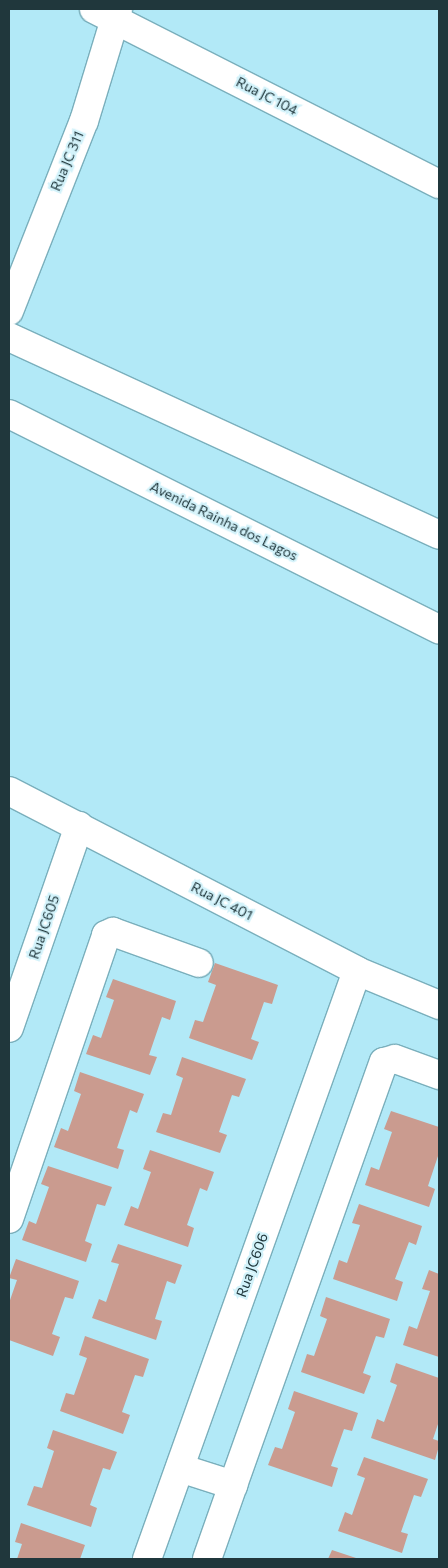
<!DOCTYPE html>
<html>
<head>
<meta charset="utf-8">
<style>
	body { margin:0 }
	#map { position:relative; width:448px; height:1568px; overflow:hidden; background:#b2e9f7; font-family:Commissioner,sans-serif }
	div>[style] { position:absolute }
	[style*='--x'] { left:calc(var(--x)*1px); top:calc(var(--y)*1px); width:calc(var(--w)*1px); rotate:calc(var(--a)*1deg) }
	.building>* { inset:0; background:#ca9b8f }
	.roads { filter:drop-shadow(1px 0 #7aafbc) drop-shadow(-1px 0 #7aafbc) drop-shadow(0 1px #7aafbc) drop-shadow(0 -1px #7aafbc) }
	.minor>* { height:28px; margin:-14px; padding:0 14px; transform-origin:14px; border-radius:14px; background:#fff }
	span { translate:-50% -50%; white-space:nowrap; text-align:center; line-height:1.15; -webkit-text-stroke:4.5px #d2f2fa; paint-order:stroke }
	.street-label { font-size:14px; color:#20373c }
	.frame { position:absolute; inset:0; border:10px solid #20373c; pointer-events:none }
</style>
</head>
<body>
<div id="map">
	<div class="building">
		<i style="clip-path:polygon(215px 963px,278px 985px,272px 1004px,264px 1002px,251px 1039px,259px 1042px,252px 1060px,189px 1038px,195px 1020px,203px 1022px,216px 985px,208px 982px)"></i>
		<i style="clip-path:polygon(113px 979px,176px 1001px,170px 1020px,162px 1017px,149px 1055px,157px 1057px,150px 1075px,86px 1054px,93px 1035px,101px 1038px,114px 1000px,106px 997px)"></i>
		<i style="clip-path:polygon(182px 1057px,246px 1079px,239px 1097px,232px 1095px,219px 1132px,227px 1135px,220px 1153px,156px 1132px,163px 1113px,171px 1115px,183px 1078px,176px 1075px)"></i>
		<i style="clip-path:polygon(80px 1072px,144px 1094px,137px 1113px,130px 1110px,117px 1148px,124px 1150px,118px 1169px,54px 1147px,61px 1128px,68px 1131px,81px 1094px,74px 1091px)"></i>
		<i style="clip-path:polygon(391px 1111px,439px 1127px,439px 1153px,428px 1186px,435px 1189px,429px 1207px,365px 1185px,371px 1167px,379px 1170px,392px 1132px,384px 1129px)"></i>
		<i style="clip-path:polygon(150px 1150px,214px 1172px,207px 1191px,200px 1188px,187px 1225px,194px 1228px,188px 1247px,124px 1225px,131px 1206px,138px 1209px,151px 1172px,143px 1169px)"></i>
		<i style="clip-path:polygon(48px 1166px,112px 1187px,105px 1206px,97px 1204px,85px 1241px,92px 1244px,86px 1262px,22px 1240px,29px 1221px,36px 1224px,49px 1187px,41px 1184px)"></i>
		<i style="clip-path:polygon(359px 1204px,422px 1226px,416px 1245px,409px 1242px,395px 1279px,403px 1282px,397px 1301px,333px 1279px,339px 1260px,347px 1263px,360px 1225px,352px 1223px)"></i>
		<i style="clip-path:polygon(118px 1244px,182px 1265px,175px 1284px,167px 1281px,155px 1319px,162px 1321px,156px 1340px,92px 1318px,99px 1299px,106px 1302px,119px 1264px,111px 1262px)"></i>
		<i style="clip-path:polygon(16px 1259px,79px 1281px,73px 1299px,65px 1297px,52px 1334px,60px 1337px,53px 1356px,9px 1340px,9px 1303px,17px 1280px,9px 1278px)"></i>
		<i style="clip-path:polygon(429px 1270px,439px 1274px,439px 1357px,403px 1345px,409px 1326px,417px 1329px,430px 1291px,422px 1289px)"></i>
		<i style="clip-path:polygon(326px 1297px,390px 1319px,384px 1338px,376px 1336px,363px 1373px,371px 1376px,364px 1394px,301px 1372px,307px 1354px,314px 1356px,327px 1319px,320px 1316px)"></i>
		<i style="clip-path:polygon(85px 1336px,149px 1359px,143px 1377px,135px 1375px,122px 1412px,130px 1415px,123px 1434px,60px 1411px,66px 1393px,74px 1395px,87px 1358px,79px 1355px)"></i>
		<i style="clip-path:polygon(396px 1363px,439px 1378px,439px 1421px,433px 1439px,439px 1441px,439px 1446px,435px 1460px,371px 1438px,377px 1419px,384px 1422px,397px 1385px,390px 1382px)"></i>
		<i style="clip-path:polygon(294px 1391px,358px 1413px,352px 1431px,344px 1429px,331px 1466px,338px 1468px,332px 1487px,268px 1465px,275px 1447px,282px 1449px,295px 1412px,288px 1409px)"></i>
		<i style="clip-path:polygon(53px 1430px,117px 1452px,110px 1470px,103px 1468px,90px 1505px,97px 1508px,91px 1527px,27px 1505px,34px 1486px,42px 1488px,54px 1451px,47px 1448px)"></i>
		<i style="clip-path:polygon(364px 1457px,428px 1479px,421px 1497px,414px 1495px,401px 1532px,408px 1534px,402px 1553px,338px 1531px,345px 1512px,352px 1515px,365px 1478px,357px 1475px)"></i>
		<i style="clip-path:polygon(21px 1523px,85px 1545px,80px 1559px,17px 1559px,22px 1544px,15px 1542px)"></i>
		<i style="clip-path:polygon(332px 1550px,359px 1559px,328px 1559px)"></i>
	</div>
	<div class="roads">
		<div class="minor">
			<i style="--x:94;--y:9;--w:387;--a:26.9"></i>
			<i style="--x:9;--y:311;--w:204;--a:-68.5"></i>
			<i style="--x:84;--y:121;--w:117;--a:-73.1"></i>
			<i style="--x:9;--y:337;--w:473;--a:24.7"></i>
			<i style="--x:9;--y:414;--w:481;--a:26.6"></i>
			<i style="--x:9;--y:791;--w:392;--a:27.3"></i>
			<i style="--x:357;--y:971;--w:89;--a:22.5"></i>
			<i style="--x:9;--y:1028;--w:214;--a:-70.9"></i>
			<i style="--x:9;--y:1219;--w:300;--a:-71.1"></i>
			<i style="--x:106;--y:935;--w:8;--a:-23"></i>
			<i style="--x:113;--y:932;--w:91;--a:19.8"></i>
			<i style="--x:180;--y:1468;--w:56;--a:17.8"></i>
			<i style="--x:233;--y:1485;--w:449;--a:-70.4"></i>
			<i style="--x:384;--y:1062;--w:11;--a:-15"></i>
			<i style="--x:395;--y:1059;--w:47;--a:20"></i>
			<i style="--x:147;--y:1559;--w:624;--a:-70.35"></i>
			<i style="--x:207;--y:1559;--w:78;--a:-70.6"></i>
		</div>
	</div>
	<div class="street-label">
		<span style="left:267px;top:96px;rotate:27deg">Rua JC 104</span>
		<span style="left:67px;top:161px;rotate:-67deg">Rua JC 311</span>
		<span style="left:224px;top:521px;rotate:26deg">Avenida Rainha dos Lagos</span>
		<span style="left:222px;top:901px;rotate:27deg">Rua JC 401</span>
		<span style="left:44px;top:927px;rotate:-71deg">Rua JC605</span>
		<span style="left:252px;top:1265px;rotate:-70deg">Rua JC606</span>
	</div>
	<div class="frame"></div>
</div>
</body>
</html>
